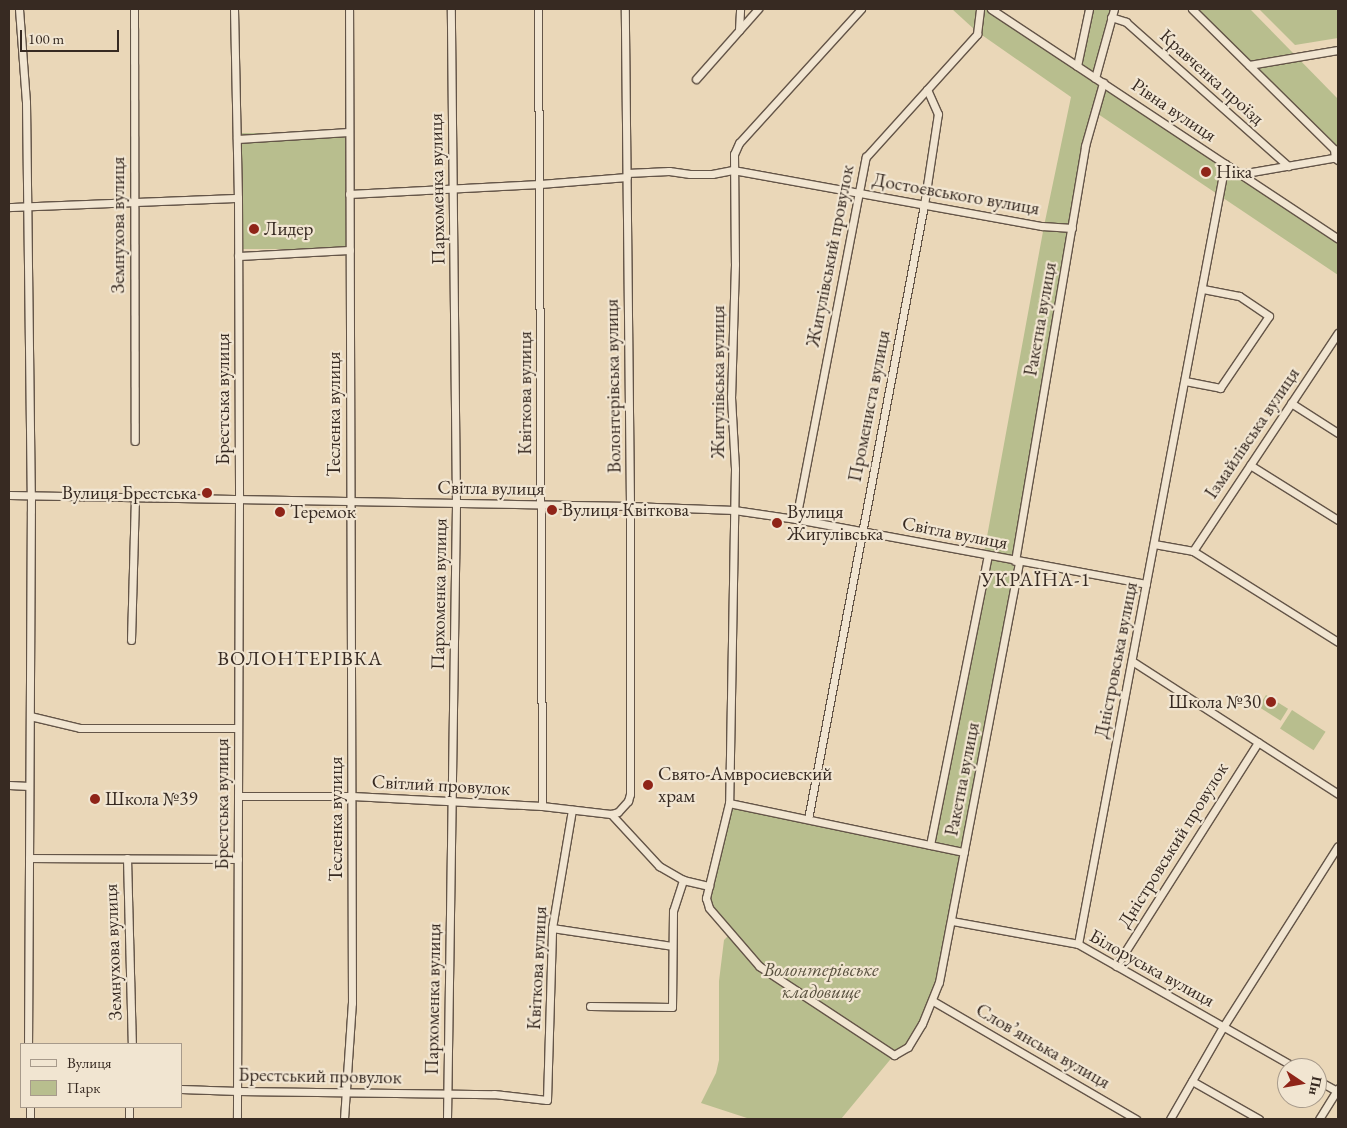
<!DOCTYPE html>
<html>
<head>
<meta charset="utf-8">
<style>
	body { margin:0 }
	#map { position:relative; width:1347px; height:1128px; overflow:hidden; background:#ead7b8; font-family:"EB Garamond",serif }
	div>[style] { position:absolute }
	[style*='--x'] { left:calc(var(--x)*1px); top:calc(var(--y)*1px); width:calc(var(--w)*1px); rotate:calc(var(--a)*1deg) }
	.green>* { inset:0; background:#b8be8e; transform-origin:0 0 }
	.roads { filter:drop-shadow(1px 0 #645548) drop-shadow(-1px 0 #645548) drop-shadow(0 1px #645548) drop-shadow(0 -1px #645548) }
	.minor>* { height:7px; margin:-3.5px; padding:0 3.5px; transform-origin:3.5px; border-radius:3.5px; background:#f1e5d1 }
	.dots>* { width:14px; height:14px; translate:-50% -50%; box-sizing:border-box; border:2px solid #f1e5d1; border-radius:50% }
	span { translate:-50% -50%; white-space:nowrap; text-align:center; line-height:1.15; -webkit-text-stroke:4.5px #f1e5d1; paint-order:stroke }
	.street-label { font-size:19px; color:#372a22 }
	.poi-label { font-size:19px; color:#372a22 }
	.left { translate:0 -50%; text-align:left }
	.right { translate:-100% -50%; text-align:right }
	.park-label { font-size:19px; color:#574f3d; font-style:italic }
	.neighbourhood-label { font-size:20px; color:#372a22; letter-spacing:1px }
	.frame { position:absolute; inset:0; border:10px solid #372a22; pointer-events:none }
	.legend { position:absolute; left:20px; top:1043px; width:162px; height:65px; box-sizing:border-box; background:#f1e5d1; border:1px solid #a79a8b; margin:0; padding:6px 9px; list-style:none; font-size:15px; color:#372a22 }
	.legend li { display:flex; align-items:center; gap:10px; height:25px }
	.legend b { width:25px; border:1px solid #a79a8b }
	.north { position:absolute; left:1277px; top:1058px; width:50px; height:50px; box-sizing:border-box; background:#f1e5d1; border:1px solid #a79a8b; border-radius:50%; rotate:102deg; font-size:14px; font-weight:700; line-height:20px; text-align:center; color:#372a22 }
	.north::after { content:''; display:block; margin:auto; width:18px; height:22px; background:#8f2418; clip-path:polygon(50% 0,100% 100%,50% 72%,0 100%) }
	.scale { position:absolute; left:20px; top:30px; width:99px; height:22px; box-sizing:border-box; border:2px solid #372a22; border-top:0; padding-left:6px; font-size:15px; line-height:18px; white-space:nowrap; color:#372a22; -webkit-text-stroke:4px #f1e5d1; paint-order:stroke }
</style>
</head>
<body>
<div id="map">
	<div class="green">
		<i style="clip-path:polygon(952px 9px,978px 9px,975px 30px)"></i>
		<i style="clip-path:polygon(982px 9px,988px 9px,1079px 69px,1091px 9px,1111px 9px,1094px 78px,1338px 240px,1338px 275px,1092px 110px,1016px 563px,939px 982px,908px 1047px,894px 1055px,841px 1119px,750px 1119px,701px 1103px,716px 1073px,719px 1060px,719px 981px,724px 940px,731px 933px,706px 903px,729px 803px,932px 845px,991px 555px,984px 553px,1044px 226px,1071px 97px,979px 33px)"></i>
		<i style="clip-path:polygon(1197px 9px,1250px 9px,1338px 99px,1338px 150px)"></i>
		<i style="clip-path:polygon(1259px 9px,1338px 9px,1338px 38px,1295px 45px)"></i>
		<i style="left:348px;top:133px;width:116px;height:110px;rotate:90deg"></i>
		<i style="left:1266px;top:695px;width:26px;height:14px;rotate:32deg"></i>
		<i style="left:1292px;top:710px;width:40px;height:22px;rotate:33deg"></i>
	</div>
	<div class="roads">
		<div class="minor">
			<i style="--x:19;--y:9;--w:93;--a:85.7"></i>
			<i style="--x:26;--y:102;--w:394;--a:89.3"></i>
			<i style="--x:31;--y:496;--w:548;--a:90.31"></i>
			<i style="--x:134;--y:9;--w:432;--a:89.9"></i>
			<i style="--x:234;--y:9;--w:189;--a:88.8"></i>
			<i style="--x:238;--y:198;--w:302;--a:89.8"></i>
			<i style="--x:239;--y:500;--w:619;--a:90.19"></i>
			<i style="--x:538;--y:9;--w:797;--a:89.71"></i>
			<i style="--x:861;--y:9;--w:181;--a:132.3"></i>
			<i style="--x:739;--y:143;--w:12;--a:114"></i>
			<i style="--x:734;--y:154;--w:110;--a:89.5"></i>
			<i style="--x:735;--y:264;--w:133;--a:91.7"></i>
			<i style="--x:731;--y:397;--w:72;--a:86.8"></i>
			<i style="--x:735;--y:469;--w:334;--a:91"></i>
			<i style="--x:729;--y:803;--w:98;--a:103.6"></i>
			<i style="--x:706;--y:898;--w:10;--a:73"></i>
			<i style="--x:709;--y:908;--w:77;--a:49.2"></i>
			<i style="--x:759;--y:966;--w:162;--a:33.4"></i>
			<i style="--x:894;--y:1055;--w:16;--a:-30"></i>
			<i style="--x:908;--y:1047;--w:27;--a:-59"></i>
			<i style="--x:922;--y:1024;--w:45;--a:-68"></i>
			<i style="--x:939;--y:982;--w:428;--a:-79.2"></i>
			<i style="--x:991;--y:9;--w:416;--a:33.5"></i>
			<i style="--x:1192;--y:9;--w:199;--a:44.6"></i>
			<i style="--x:1334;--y:149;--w:9;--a:84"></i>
			<i style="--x:1335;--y:158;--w:4;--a:34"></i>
			<i style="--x:1111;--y:17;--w:16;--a:18"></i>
			<i style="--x:1126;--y:22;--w:217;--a:41.6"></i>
			<i style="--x:739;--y:30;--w:21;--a:-87"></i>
			<i style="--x:1249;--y:65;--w:90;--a:-9.6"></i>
			<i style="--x:1077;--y:66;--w:58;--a:-78.1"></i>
			<i style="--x:1095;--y:78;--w:72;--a:-74.6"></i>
			<i style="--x:696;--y:79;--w:94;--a:-48.5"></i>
			<i style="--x:237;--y:139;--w:112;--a:-3.6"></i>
			<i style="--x:627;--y:173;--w:42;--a:-2.7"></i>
			<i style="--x:669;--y:171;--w:21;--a:8"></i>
			<i style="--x:690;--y:174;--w:22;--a:0"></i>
			<i style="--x:712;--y:174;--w:21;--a:-11"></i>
			<i style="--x:733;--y:170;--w:314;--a:10.3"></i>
			<i style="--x:1042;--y:226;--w:30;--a:4"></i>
			<i style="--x:1240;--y:174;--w:99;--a:-9.8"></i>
			<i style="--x:349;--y:194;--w:191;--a:-3"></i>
			<i style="--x:540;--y:184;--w:87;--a:-4.6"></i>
			<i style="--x:9;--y:207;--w:229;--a:-2.3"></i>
			<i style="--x:238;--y:256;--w:112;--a:-3.1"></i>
			<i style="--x:1185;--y:381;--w:36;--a:11"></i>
			<i style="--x:1220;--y:388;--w:87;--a:-55.8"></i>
			<i style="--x:1269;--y:316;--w:36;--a:-146"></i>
			<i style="--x:1239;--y:296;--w:38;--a:-169"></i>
			<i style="--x:1291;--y:403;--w:56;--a:32.6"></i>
			<i style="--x:1250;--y:465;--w:104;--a:32"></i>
			<i style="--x:9;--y:495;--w:621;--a:1.01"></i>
			<i style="--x:630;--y:506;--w:104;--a:2.2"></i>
			<i style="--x:734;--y:510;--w:63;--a:8.3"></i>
			<i style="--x:796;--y:519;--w:356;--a:10.5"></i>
			<i style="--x:796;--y:519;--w:369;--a:-79.1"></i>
			<i style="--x:866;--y:157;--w:166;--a:-47.9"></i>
			<i style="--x:977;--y:34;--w:25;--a:-83"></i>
			<i style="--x:1154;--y:544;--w:40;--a:10"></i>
			<i style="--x:1193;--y:551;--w:171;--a:32.1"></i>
			<i style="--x:1193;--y:551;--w:262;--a:-56.4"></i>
			<i style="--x:1015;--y:561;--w:421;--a:-80.4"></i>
			<i style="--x:1085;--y:146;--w:66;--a:-74.1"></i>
			<i style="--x:131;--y:640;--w:142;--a:-88.4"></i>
			<i style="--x:1132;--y:661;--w:245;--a:32.8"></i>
			<i style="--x:30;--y:716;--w:51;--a:13.5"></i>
			<i style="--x:80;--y:728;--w:158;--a:0"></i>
			<i style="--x:9;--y:785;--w:20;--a:3"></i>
			<i style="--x:238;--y:796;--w:114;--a:0"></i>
			<i style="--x:352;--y:796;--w:190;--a:3"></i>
			<i style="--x:542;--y:806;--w:69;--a:6.6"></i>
			<i style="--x:611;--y:814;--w:7;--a:-16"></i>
			<i style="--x:618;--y:812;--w:15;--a:-48"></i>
			<i style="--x:628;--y:801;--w:7;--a:-74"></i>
			<i style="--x:630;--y:794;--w:288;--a:-90"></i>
			<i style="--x:630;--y:506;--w:497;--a:-90.6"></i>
			<i style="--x:729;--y:803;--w:240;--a:11.8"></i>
			<i style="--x:611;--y:814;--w:71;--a:47.3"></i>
			<i style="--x:659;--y:866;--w:28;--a:30"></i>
			<i style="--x:683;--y:880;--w:27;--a:13"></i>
			<i style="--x:808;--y:819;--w:625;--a:-79.3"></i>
			<i style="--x:924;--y:205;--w:92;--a:-81.3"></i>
			<i style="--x:938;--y:114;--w:27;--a:-114"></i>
			<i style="--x:930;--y:845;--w:295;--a:-78.7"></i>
			<i style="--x:29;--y:858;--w:209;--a:0.3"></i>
			<i style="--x:127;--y:858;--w:186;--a:88.5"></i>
			<i style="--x:952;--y:921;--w:128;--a:10.3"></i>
			<i style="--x:1078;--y:944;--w:251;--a:29.6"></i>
			<i style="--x:552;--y:928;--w:121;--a:8.5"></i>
			<i style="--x:1078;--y:944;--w:794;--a:-79.33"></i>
			<i style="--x:1116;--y:966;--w:265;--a:-57.6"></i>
			<i style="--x:933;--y:1001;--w:235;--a:30.2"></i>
			<i style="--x:590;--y:1006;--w:82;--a:0.7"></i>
			<i style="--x:672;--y:1007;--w:96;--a:-89.4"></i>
			<i style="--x:673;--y:911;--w:33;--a:-72"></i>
			<i style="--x:1317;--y:1080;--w:23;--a:29"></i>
			<i style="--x:1192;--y:1081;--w:77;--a:29.6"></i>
			<i style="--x:181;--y:1089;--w:57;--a:2"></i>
			<i style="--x:238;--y:1091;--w:256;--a:0.7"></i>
			<i style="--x:494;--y:1094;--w:53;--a:6.5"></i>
			<i style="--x:547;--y:1100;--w:172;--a:-88.3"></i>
			<i style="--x:552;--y:928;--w:120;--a:-80.4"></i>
			<i style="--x:30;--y:1107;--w:12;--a:90"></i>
			<i style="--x:129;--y:1119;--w:12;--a:-90"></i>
			<i style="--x:344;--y:1119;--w:116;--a:-86.1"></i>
			<i style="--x:352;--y:1003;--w:994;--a:-90.17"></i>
			<i style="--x:447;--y:1119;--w:615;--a:-89.16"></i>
			<i style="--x:456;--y:504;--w:495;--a:-90.6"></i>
			<i style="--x:1170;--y:1119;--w:106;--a:-60.1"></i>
			<i style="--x:1223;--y:1027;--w:214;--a:-57.6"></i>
			<i style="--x:1319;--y:1119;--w:36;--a:-58"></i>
		</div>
	</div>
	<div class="dots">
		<i style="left:1206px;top:172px;background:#8f2418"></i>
		<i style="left:254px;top:229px;background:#8f2418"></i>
		<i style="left:207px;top:493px;background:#8f2418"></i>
		<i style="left:552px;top:510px;background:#8f2418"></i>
		<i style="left:280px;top:512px;background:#8f2418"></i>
		<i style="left:777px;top:523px;background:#8f2418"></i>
		<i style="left:1271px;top:702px;background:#8f2418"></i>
		<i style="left:648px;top:785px;background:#8f2418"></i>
		<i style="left:95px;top:799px;background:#8f2418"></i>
	</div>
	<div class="street-label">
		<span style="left:1212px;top:77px;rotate:42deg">Кравченка проїзд</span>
		<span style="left:1174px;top:110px;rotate:34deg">Рівна вулиця</span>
		<span style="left:437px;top:189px;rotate:-91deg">Пархоменка вулиця</span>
		<span style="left:956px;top:194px;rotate:10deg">Достоєвського вулиця</span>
		<span style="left:118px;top:225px;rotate:-90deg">Земнухова вулиця</span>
		<span style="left:830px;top:256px;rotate:-79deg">Жигулівський провулок</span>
		<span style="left:1040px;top:319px;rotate:-80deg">Ракетна вулиця</span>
		<span style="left:718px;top:382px;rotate:-90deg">Жигулівська вулиця</span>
		<span style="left:613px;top:386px;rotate:-91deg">Волонтерівська вулиця</span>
		<span style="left:525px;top:393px;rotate:-90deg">Квіткова вулиця</span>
		<span style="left:223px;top:399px;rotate:-90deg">Брестська вулиця</span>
		<span style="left:869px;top:406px;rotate:-79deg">Промениста вулиця</span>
		<span style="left:334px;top:414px;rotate:-90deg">Тесленка вулиця</span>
		<span style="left:1252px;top:433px;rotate:-56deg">Ізмайлівська вулиця</span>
		<span style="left:491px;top:488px;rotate:1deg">Світла вулиця</span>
		<span style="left:955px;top:533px;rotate:11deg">Світла вулиця</span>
		<span style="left:439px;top:594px;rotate:-89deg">Пархоменка вулиця</span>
		<span style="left:1116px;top:660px;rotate:-79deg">Дністровська вулиця</span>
		<span style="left:962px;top:779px;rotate:-79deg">Ракетна вулиця</span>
		<span style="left:441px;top:785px;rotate:3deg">Світлий провулок</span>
		<span style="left:222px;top:804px;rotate:-90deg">Брестська вулиця</span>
		<span style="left:336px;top:819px;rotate:-90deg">Тесленка вулиця</span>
		<span style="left:1173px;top:845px;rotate:-58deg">Дністровський провулок</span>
		<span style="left:113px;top:952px;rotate:-92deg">Земнухова вулиця</span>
		<span style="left:537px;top:968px;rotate:-87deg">Квіткова вулиця</span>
		<span style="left:1152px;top:968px;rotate:29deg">Білоруська вулиця</span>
		<span style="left:433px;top:999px;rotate:-89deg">Пархоменка вулиця</span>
		<span style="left:1043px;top:1046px;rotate:30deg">Слов’янська вулиця</span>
		<span style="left:320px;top:1076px;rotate:1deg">Брестський провулок</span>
	</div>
	<div class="poi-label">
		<span class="left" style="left:1216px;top:172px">Ніка</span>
		<span class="left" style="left:264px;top:229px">Лидер</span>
		<span class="right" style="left:197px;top:493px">Вулиця Брестська</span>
		<span class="left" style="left:562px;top:510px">Вулиця Квіткова</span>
		<span class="left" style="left:290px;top:512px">Теремок</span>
		<span class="left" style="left:787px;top:523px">Вулиця<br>Жигулівська</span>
		<span class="right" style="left:1261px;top:702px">Школа №30</span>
		<span class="left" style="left:658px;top:785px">Свято-Амвросиевский<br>храм</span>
		<span class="left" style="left:105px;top:799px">Школа №39</span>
	</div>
	<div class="park-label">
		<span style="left:821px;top:981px">Волонтерівське<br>кладовище</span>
	</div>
	<div class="neighbourhood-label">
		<span style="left:1036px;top:579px">УКРАЇНА-1</span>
		<span style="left:300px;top:658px">ВОЛОНТЕРІВКА</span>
	</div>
	<div class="frame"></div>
	<ul class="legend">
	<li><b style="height:6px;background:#f1e5d1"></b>Вулиця</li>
	<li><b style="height:14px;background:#b8be8e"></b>Парк</li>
	</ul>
	<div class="north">Пн</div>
	<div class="scale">100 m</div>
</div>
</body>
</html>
